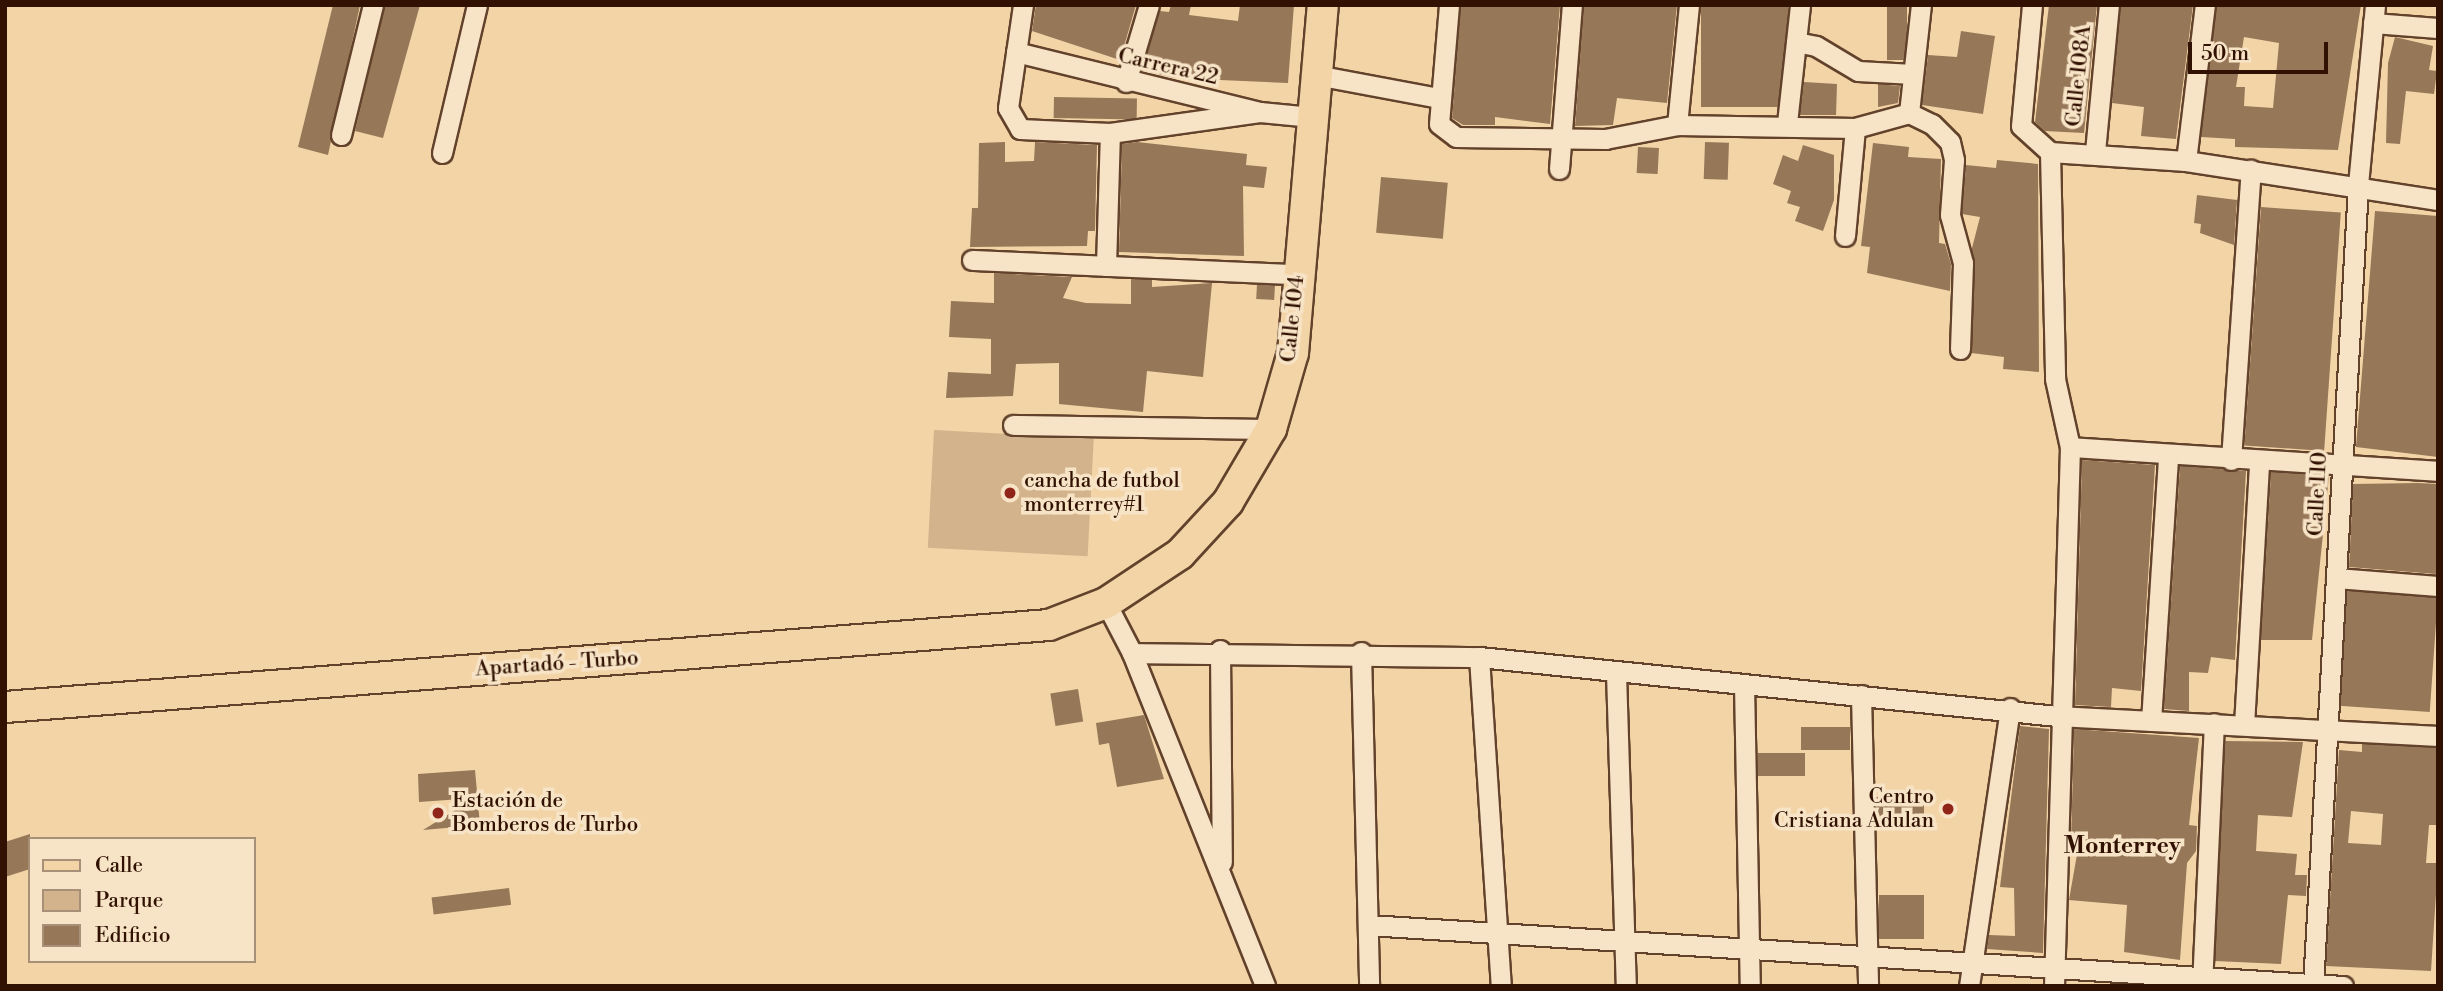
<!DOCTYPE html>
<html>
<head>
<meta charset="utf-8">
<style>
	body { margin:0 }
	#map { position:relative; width:2443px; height:991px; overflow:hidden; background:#f3d4a7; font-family:"Libre Bodoni",serif }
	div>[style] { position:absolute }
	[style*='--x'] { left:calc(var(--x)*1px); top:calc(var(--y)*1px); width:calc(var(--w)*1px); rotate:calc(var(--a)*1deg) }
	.green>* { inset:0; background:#d2b38b; transform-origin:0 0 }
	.building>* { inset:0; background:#967758; transform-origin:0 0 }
	.roads { filter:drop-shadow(2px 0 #62422b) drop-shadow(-2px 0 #62422b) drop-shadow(0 2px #62422b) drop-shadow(0 -2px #62422b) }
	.minor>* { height:19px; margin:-9.5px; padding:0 9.5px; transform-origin:9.5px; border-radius:9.5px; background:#f7e3c6 }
	.primary>* { height:30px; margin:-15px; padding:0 15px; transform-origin:15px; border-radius:15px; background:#f3d4a7 }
	.dots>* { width:19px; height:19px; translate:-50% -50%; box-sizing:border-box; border:4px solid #f7e3c6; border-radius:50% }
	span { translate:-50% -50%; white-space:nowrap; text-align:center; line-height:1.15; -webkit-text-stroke:7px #f7e3c6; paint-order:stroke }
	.street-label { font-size:21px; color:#311202 }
	.poi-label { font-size:21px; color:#311202 }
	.left { translate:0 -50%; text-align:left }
	.right { translate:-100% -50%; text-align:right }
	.neighbourhood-label { font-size:23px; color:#311202; font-weight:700 }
	.frame { position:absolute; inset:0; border:7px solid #311202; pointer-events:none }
	.legend { position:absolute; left:28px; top:837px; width:228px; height:126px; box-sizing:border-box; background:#f7e3c6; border:2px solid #a88f78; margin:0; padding:9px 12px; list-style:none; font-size:21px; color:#311202 }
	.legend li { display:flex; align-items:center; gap:14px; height:35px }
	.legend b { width:35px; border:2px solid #a88f78 }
	.scale { position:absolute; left:2188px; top:42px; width:140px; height:32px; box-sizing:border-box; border:4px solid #311202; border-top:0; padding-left:9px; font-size:21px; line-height:24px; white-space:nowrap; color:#311202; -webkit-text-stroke:5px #f7e3c6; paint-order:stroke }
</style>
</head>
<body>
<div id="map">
	<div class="green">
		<i style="left:934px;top:430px;width:160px;height:118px;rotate:3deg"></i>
	</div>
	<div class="building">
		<i style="clip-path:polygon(333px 5px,360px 5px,328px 155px,298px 147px)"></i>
		<i style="clip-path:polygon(385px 5px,420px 5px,383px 138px,355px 131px)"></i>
		<i style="clip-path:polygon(1036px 5px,1136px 5px,1120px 60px,1032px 31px)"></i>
		<i style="clip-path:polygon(1171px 5px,1191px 5px,1189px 15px,1238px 21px,1240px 5px,1294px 5px,1288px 83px,1174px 78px,1142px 70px,1160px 11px,1169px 12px)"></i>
		<i style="clip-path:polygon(1461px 5px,1560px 5px,1550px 124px,1495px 117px,1495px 125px,1463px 125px,1452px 118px)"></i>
		<i style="clip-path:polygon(1584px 5px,1677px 5px,1667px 103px,1617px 98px,1613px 125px,1575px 126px)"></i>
		<i style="left:1701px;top:5px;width:87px;height:102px"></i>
		<i style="left:1887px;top:5px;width:20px;height:55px"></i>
		<i style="clip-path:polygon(2049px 5px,2097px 5px,2084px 133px,2045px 131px,2035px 122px)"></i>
		<i style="clip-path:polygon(2121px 5px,2193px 5px,2176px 139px,2141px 136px,2144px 107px,2112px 103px)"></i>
		<i style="clip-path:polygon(evenodd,2217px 5px,2361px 5px,2338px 150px,2235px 147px,2235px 139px,2201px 137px,2217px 5px,2244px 37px,2279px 43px,2273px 108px,2244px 106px,2245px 87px,2236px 87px,2244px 37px)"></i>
		<i style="clip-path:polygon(1961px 31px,1995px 36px,1983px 114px,1922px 105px,1928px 55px,1957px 57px)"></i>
		<i style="clip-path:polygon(2395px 37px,2433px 46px,2429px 70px,2437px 71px,2434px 94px,2406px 91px,2400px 144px,2386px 143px,2388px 63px)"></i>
		<i style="clip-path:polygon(1804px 82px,1837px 84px,1836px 115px,1800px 115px)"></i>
		<i style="clip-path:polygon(1878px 84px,1900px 86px,1898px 103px,1878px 107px)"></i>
		<i style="left:1054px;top:97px;width:83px;height:21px;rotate:1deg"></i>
		<i style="clip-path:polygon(1005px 142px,1005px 162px,1034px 161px,1035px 142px,1097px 145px,1095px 231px,1088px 231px,1087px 246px,970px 247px,972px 208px,978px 208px,979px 143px)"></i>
		<i style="clip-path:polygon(1137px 142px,1247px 154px,1246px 165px,1267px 167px,1264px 188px,1243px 186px,1244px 256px,1119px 252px,1122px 144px)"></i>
		<i style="left:1705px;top:142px;width:24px;height:37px;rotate:2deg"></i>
		<i style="clip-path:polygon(1873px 143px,1909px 147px,1908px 157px,1941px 159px,1939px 243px,1945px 244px,1951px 264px,1950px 291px,1867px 273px,1870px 247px,1861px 246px)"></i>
		<i style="clip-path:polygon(1803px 145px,1834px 155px,1834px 200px,1823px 231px,1795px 221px,1800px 207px,1787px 203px,1791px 191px,1773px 184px,1783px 155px,1798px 161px)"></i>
		<i style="left:1638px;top:147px;width:21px;height:26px;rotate:3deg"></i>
		<i style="clip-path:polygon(1997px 160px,2038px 164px,2039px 372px,2003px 369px,2004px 357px,1971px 353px,1972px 248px,1980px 217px,1962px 214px,1966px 165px,1996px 168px)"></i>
		<i style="left:1381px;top:177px;width:67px;height:56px;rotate:5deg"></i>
		<i style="clip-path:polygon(2197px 195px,2237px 200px,2234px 245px,2200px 233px,2201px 224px,2194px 223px)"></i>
		<i style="left:2261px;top:207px;width:80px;height:239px;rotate:4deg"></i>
		<i style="clip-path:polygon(2375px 211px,2438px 216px,2438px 457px,2356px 447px)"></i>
		<i style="clip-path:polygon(994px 273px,1072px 277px,1063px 298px,1086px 303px,1131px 304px,1131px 279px,1152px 280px,1152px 287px,1212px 283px,1203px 377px,1147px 371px,1143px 412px,1059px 404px,1059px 363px,1016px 364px,1013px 396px,946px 398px,948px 372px,991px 374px,991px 339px,949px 337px,951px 301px,994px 303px)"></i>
		<i style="left:1257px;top:284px;width:18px;height:15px;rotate:3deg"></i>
		<i style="clip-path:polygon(2082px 460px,2155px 465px,2141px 691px,2112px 688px,2111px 707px,2075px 705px)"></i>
		<i style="clip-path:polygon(2180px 466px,2246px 471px,2235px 660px,2211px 657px,2208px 673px,2189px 672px,2189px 711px,2164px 709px)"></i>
		<i style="clip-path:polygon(2271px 472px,2329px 476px,2312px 640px,2261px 640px)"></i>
		<i style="clip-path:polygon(2418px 483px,2438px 484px,2436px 574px,2349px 567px,2353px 484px)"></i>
		<i style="left:2347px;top:591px;width:91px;height:115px;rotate:4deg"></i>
		<i style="left:1078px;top:689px;width:33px;height:28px;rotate:81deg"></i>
		<i style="clip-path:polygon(1144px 715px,1164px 779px,1117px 787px,1109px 743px,1099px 745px,1096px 723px)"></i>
		<i style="clip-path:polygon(2020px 726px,2049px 729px,2043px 953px,1987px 949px,1989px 935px,2015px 936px,2014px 888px,2000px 887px)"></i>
		<i style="left:1850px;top:727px;width:23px;height:49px;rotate:90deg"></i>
		<i style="clip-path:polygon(2074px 729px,2199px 738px,2189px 825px,2197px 826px,2196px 851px,2187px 863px,2180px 960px,2124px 952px,2127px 905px,2069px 900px,2079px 843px,2071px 842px)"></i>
		<i style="clip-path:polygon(2225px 741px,2303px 742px,2292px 817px,2258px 815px,2256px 851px,2297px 854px,2295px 875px,2307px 875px,2306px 896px,2288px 895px,2281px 964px,2215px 961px)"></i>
		<i style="clip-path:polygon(evenodd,2362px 744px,2438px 748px,2437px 825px,2429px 825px,2426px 863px,2438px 863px,2431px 971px,2326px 966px,2339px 750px,2362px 752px,2362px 744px,2351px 811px,2383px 814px,2381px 845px,2348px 843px,2351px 811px)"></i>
		<i style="left:1805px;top:753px;width:23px;height:47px;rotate:90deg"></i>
		<i style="clip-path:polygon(475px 770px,480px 825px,423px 830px,475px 798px,419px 802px,418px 774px)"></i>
		<i style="left:1924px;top:797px;width:24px;height:48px;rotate:90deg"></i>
		<i style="clip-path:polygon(30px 834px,30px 869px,5px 877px,5px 842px)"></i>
		<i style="left:509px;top:888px;width:17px;height:78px;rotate:83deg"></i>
		<i style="left:1879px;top:895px;width:45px;height:44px"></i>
	</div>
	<div class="roads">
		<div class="minor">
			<i style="--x:1023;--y:5;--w:104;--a:98.3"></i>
			<i style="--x:1008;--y:108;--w:24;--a:60"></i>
			<i style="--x:1020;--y:129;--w:90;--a:2.5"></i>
			<i style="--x:1110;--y:133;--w:151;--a:-8"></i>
			<i style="--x:1449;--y:5;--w:119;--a:94.8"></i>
			<i style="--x:1439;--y:124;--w:21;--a:37"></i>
			<i style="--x:1456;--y:137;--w:149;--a:0.8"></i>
			<i style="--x:1605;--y:139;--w:73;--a:-11"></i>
			<i style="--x:1677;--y:125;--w:178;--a:1"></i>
			<i style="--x:1855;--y:128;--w:56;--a:-15.5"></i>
			<i style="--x:1909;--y:113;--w:25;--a:26"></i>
			<i style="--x:1932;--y:124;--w:25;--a:45"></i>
			<i style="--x:1950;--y:142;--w:18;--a:77"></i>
			<i style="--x:1954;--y:160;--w:55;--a:94.2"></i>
			<i style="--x:1950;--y:215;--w:50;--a:74.8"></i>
			<i style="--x:1963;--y:263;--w:86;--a:92"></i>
			<i style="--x:2032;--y:5;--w:121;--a:95.2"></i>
			<i style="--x:2021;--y:126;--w:39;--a:42"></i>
			<i style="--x:2050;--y:152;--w:136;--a:3.8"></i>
			<i style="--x:2186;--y:161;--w:255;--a:8.8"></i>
			<i style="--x:2373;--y:23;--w:65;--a:4.4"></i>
			<i style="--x:1796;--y:42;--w:20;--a:11"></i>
			<i style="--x:1816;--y:46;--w:49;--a:30.8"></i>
			<i style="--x:1858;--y:71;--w:55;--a:3.1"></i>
			<i style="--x:1016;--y:52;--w:251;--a:13.8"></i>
			<i style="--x:1260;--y:112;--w:52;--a:5.5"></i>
			<i style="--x:1316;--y:75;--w:125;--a:10.6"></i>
			<i style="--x:1126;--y:82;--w:80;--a:-73.4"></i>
			<i style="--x:1909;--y:113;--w:109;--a:-83.7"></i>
			<i style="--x:1787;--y:123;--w:119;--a:-83.7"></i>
			<i style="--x:1677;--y:125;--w:121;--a:-84.3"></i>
			<i style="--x:341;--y:135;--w:134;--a:-76.2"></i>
			<i style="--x:2050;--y:152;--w:227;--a:88.7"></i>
			<i style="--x:2055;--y:379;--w:70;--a:77.6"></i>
			<i style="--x:2070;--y:447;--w:539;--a:91.7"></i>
			<i style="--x:2095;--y:152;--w:148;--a:-84.6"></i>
			<i style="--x:442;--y:153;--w:152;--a:-76.7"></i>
			<i style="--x:2186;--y:161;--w:157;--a:-83.1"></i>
			<i style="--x:1559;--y:169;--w:165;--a:-85.5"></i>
			<i style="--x:1845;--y:236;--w:108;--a:-84.7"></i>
			<i style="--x:972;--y:260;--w:326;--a:2.5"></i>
			<i style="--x:1106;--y:266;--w:133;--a:-88.3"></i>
			<i style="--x:1013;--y:425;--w:258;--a:0.9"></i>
			<i style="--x:2070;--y:447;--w:369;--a:3.7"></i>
			<i style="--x:2231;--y:460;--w:291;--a:-86.1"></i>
			<i style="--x:2336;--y:578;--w:102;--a:4.5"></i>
			<i style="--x:1106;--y:603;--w:56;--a:62.5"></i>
			<i style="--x:1132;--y:653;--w:359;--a:68.2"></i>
			<i style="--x:1220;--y:650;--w:212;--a:89.5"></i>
			<i style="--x:1361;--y:652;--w:334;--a:88.6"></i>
			<i style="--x:1132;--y:653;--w:347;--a:0.7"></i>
			<i style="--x:1479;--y:657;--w:581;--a:5.83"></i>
			<i style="--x:2057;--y:716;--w:382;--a:3"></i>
			<i style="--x:1479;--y:657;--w:330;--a:86.2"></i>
			<i style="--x:1616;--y:673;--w:313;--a:88.2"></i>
			<i style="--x:1744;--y:684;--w:302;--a:88.9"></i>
			<i style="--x:1861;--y:695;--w:291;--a:88.6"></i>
			<i style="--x:2151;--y:721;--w:266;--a:-86.3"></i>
			<i style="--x:2244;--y:725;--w:263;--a:-86.7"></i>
			<i style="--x:1368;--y:925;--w:977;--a:3.58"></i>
			<i style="--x:1969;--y:986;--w:281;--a:-81.6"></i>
			<i style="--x:2202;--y:986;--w:263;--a:-87.4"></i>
			<i style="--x:2313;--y:986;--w:802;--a:-86.78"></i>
			<i style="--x:2358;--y:185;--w:181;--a:-84.6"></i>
		</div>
		<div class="primary">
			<i style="--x:5;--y:707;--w:1047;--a:-4.49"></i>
			<i style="--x:1049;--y:625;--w:61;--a:-21.1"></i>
			<i style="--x:1106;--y:603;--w:89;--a:-33.5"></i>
			<i style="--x:1180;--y:554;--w:71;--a:-47.3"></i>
			<i style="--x:1228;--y:502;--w:85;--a:-59.5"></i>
			<i style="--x:1271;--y:429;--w:79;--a:-73.9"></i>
			<i style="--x:1293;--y:353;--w:349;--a:-85.1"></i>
		</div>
	</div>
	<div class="dots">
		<i style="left:1010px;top:493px;background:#8f2418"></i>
		<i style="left:1948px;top:809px;background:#8f2418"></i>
		<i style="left:438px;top:813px;background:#8f2418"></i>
	</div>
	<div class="street-label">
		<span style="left:1168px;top:67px;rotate:13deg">Carrera 22</span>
		<span style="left:2079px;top:76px;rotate:-84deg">Calle 108A</span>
		<span style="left:1293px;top:319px;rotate:-84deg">Calle 104</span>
		<span style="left:2318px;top:494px;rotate:-87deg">Calle 110</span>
		<span style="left:557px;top:664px;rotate:-4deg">Apartadó - Turbo</span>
	</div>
	<div class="poi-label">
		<span class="left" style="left:1024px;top:493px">cancha de futbol<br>monterrey#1</span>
		<span class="right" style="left:1934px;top:809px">Centro<br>Cristiana Adulan</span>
		<span class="left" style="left:452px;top:813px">Estación de<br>Bomberos de Turbo</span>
	</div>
	<div class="neighbourhood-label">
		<span style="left:2122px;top:846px">Monterrey</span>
	</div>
	<div class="frame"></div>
	<ul class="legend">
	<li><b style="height:9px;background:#f3d4a7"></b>Calle</li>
	<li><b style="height:19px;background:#d2b38b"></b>Parque</li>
	<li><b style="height:19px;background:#967758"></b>Edificio</li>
	</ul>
	<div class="scale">50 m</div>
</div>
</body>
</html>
